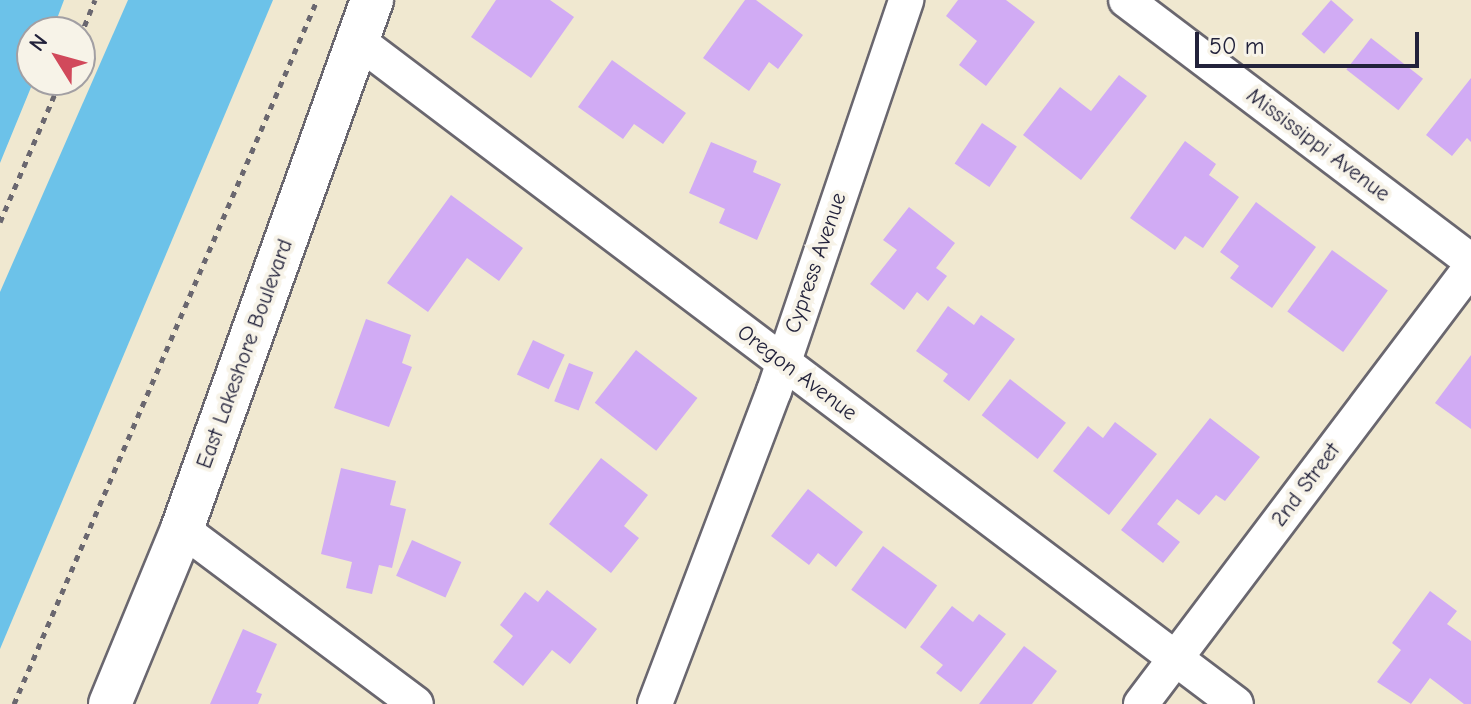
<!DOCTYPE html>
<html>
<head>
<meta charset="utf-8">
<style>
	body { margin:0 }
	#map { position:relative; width:1471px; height:704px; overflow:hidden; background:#f0e8d0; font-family:"Comic Neue",sans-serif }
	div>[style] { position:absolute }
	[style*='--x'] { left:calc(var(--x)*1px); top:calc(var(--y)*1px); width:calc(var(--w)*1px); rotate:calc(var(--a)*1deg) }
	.water>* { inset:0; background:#6cc2e9 }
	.building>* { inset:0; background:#d1abf4; transform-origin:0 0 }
	.path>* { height:5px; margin-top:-2.5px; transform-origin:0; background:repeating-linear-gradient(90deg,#6a676f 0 6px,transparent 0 12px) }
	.roads { filter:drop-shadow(2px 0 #6a676f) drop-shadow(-2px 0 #6a676f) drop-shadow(0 2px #6a676f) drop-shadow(0 -2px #6a676f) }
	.minor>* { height:34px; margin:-17px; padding:0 17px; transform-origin:17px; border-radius:17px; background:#fff }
	.tertiary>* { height:42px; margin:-21px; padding:0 21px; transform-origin:21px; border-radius:21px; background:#fff }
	span { translate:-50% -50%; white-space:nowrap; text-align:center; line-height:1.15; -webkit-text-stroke:8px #f7f3e8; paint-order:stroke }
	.street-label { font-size:22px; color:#22223b }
	.north { position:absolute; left:16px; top:16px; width:80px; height:80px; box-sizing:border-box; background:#f7f3e8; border:2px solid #a29fa3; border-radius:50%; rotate:307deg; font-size:22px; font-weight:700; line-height:32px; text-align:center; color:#22223b }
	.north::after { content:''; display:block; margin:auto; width:28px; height:36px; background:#d1495b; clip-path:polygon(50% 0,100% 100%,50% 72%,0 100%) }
	.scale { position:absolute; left:1195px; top:32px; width:224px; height:36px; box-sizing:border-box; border:4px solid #22223b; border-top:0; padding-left:10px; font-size:24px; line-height:28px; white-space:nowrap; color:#22223b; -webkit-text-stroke:6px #f7f3e8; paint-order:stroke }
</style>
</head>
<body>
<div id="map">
	<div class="water">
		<i style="clip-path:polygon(0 0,64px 0,52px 32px,32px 32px,34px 80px,0 163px)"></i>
		<i style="clip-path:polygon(128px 0,273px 0,0 649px,0 292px)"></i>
	</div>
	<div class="building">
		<i style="clip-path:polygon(496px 0,550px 0,574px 17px,531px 78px,471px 37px)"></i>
		<i style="clip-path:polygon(745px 0,756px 0,803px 35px,778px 69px,769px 62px,749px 91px,703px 58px)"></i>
		<i style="clip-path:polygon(958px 0,1006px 0,1035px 22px,986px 86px,959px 65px,977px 41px,946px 16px)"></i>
		<i style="left:1331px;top:0;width:30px;height:45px;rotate:41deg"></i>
		<i style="left:1371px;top:38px;width:66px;height:40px;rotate:38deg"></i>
		<i style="clip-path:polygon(612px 60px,686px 113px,663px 144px,634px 124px,623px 139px,578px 107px)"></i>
		<i style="clip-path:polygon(1119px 75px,1147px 96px,1081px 180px,1023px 135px,1060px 87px,1091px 111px)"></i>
		<i style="clip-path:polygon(1471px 78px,1471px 142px,1467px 138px,1452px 156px,1426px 135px)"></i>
		<i style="left:982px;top:123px;width:42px;height:49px;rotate:34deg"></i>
		<i style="clip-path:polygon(1185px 141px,1216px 164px,1209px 175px,1239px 197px,1203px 248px,1185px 236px,1175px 250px,1130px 218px)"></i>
		<i style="clip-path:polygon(711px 142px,757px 161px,753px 172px,781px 184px,757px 240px,719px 223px,725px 209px,689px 193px)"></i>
		<i style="clip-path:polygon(451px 195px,523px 248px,499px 281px,467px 258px,428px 312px,387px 283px)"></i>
		<i style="clip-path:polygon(1256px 202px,1316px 247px,1272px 308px,1230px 278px,1239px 266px,1220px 252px)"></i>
		<i style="clip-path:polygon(909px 207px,955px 243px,936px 268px,947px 276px,928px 301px,917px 292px,904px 310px,870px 284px,897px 250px,883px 240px)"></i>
		<i style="left:1332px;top:250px;width:69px;height:76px;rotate:36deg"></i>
		<i style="clip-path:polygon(948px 306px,974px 325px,981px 315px,1015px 339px,969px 401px,943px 381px,948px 374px,916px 351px)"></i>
		<i style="clip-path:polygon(366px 319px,411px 335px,402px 363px,412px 367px,389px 427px,334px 408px)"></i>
		<i style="left:533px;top:340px;width:35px;height:38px;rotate:25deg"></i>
		<i style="left:636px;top:350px;width:78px;height:67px;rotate:38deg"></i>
		<i style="clip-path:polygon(1471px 355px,1471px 429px,1435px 403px)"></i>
		<i style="left:569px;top:363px;width:26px;height:41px;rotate:21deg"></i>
		<i style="left:1010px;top:379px;width:71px;height:46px;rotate:38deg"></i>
		<i style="clip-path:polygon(1210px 418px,1260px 457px,1225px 501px,1216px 495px,1199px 515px,1177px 499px,1157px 524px,1180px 542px,1163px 563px,1121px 530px)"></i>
		<i style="clip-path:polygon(1115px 422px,1157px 454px,1109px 515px,1053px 471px,1088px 426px,1103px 438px)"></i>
		<i style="clip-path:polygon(601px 458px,648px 495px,624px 526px,639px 538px,611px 573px,549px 524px)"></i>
		<i style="clip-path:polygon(341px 468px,396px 481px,390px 505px,406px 509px,392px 568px,379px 565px,372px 594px,346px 588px,352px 562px,321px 554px)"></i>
		<i style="clip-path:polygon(808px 489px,863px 532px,836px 567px,818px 553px,809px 565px,771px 536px)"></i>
		<i style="left:412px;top:540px;width:54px;height:39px;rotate:24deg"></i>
		<i style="left:883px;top:546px;width:67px;height:54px;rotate:36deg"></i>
		<i style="clip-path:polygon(547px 590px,597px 629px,570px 664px,552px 650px,523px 686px,493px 662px,513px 636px,500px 625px,525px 592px,538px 602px)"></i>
		<i style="clip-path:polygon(1430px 591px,1457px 611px,1447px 624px,1471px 641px,1471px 704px,1464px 704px,1430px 678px,1411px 704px,1377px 682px,1401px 650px,1392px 643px)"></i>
		<i style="clip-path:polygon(952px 606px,973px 622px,979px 614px,1006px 634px,961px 692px,936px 673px,943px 665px,920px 647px)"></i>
		<i style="clip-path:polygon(243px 629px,277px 644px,256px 692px,262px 694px,258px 704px,210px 704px)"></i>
		<i style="clip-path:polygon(1024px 646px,1057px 671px,1032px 704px,979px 704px)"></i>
	</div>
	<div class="path">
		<i style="--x:80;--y:37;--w:40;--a:-68"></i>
		<i style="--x:0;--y:222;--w:155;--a:-66.8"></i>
		<i style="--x:14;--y:704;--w:766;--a:-66.71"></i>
	</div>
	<div class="roads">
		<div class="minor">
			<i style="--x:1126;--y:0;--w:433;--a:37.1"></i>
			<i style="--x:358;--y:41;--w:1100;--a:37.06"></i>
			<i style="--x:182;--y:529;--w:292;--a:36.8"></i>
			<i style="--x:655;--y:704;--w:335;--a:-69.2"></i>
			<i style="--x:774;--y:391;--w:413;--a:-71.3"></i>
			<i style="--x:1141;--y:704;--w:548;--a:-52.94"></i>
		</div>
		<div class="tertiary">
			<i style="--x:110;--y:704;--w:189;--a:-67.6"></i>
			<i style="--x:182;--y:529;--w:562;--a:-70.24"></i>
		</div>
	</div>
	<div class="street-label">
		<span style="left:1318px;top:145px;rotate:37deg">Mississippi Avenue</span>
		<span style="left:816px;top:263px;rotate:-71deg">Cypress Avenue</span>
		<span style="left:245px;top:354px;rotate:-70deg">East Lakeshore Boulevard</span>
		<span style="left:797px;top:373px;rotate:37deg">Oregon Avenue</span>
		<span style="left:1306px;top:485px;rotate:-53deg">2nd Street</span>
	</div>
	<div class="north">N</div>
	<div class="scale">50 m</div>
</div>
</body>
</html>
